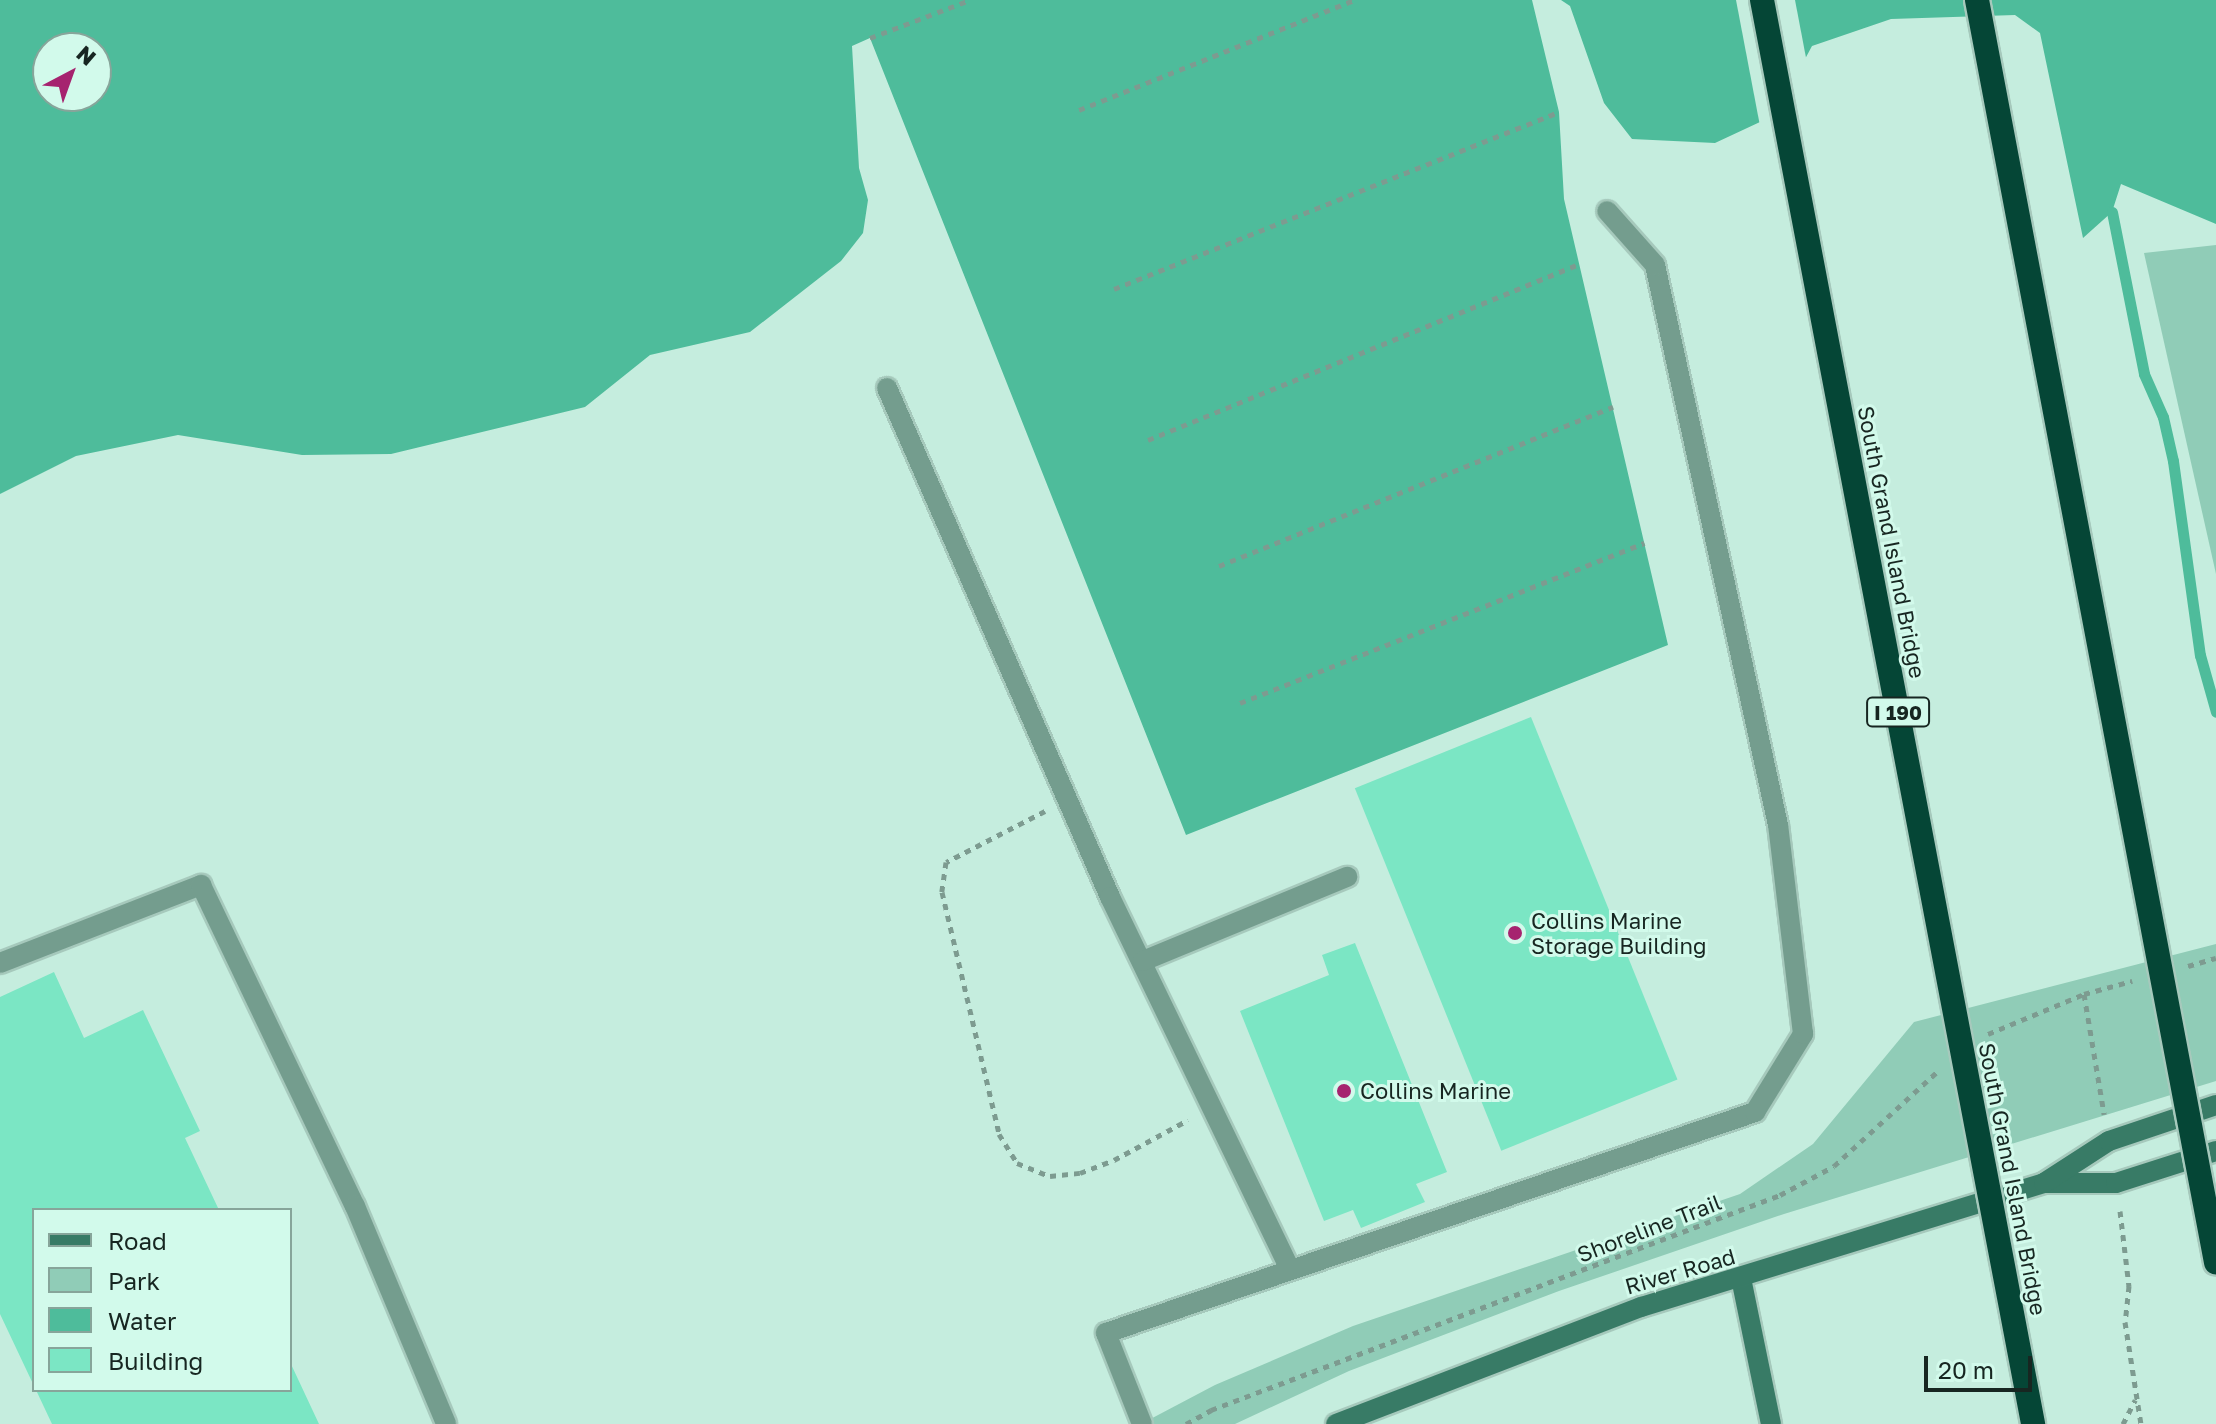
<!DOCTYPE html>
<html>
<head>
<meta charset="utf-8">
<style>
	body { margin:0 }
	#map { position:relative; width:2216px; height:1424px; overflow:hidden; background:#c5edde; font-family:"Golos Text",sans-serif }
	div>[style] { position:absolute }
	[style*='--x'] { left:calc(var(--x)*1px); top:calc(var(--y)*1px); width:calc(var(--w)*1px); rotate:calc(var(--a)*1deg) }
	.green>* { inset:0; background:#90ccb7 }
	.water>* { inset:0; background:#4ebc9b }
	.pier>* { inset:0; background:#c5edde }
	.stream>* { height:11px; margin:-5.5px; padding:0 5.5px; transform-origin:5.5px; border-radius:5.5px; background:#4ebc9b }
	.building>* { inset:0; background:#7be6c4; transform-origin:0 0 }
	.path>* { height:5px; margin-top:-2.5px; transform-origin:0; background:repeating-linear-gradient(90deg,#7d9b90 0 6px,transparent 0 12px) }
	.roads { filter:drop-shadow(2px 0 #a6c9bc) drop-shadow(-2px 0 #a6c9bc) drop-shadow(0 2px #a6c9bc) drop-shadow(0 -2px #a6c9bc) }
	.service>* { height:20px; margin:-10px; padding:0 10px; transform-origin:10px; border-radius:10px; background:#749d8e }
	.secondary>* { height:20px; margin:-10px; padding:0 10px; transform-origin:10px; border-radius:10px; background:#387b66 }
	.bridges { filter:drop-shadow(2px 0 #a6c9bc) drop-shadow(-2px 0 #a6c9bc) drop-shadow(0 2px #a6c9bc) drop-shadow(0 -2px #a6c9bc) }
	.motorway-bridge>* { height:24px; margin:-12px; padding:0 12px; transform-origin:12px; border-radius:12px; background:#054636 }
	.dots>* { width:22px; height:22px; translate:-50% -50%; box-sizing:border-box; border:4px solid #d2faeb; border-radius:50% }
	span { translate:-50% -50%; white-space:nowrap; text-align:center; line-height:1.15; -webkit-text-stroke:6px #d2faeb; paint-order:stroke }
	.shield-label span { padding:2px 6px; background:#d2faeb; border:2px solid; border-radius:6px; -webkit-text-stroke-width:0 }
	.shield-label { font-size:20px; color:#172621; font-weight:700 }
	.street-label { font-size:22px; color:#172621 }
	.poi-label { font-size:22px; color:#172621 }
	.left { translate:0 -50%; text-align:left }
	.legend { position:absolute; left:32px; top:1208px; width:260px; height:184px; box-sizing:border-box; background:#d2faeb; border:2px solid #87a59a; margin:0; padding:10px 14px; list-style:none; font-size:24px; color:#172621 }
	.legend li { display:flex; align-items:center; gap:16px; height:40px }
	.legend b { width:40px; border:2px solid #87a59a }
	.north { position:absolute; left:32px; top:32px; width:80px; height:80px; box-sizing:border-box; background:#d2faeb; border:2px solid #87a59a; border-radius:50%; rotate:41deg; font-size:22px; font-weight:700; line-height:32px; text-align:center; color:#172621 }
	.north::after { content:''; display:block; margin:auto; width:28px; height:36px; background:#a6236f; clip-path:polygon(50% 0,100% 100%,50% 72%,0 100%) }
	.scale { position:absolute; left:1924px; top:1356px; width:108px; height:36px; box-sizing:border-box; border:4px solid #172621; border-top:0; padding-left:10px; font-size:24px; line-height:28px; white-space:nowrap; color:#172621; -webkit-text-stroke:6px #d2faeb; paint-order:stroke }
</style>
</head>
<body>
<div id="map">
	<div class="green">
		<i style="clip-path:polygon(2216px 245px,2216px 574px,2144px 253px)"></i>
		<i style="clip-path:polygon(2216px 944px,2216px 1081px,1784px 1214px,1559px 1291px,1349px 1371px,1235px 1424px,1141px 1424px,1215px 1385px,1353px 1326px,1740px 1194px,1813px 1144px,1914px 1022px)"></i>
	</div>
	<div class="water">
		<i style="clip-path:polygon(evenodd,0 0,1532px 0,1559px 112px,1564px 199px,1668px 645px,1186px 835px,870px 38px,852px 46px,859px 168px,868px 200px,863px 233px,841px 261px,750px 332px,650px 355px,585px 407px,391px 454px,302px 455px,178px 435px,76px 456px,0 494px,0 0,48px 48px,96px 48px,96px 96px,48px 96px,48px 48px)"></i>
		<i style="clip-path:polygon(1561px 0,2216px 0,2216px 224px,2121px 184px,2112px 212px,2083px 238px,2040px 33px,2015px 15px,1891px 19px,1812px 46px,1775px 115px,1715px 143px,1632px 139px,1604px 103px,1570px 6px)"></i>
	</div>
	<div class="pier">
		<i style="clip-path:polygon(1736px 0,1795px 0,1807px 63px,1778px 118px,1760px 126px)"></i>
	</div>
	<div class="stream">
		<i style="--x:2112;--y:212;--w:165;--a:78.8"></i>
		<i style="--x:2144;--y:374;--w:47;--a:66.2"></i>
		<i style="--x:2163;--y:417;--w:45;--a:77.2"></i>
		<i style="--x:2173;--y:461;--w:196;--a:82.1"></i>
		<i style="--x:2200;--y:655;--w:59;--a:74.3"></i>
	</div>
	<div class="building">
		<i style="left:1531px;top:717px;width:391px;height:190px;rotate:68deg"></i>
		<i style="clip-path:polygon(1355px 943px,1447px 1172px,1416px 1184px,1425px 1202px,1361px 1228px,1353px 1210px,1324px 1221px,1240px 1011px,1329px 975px,1322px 955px)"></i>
		<i style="clip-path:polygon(54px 972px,84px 1038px,143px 1010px,200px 1131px,185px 1138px,219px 1210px,34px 1210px,34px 1386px,0 1314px,0 997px)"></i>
		<i style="clip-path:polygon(290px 1362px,319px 1424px,52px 1424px,36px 1390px,290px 1390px)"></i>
	</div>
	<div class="path">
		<i style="--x:870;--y:38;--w:107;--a:-20.8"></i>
		<i style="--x:1079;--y:110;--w:296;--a:-21.8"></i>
		<i style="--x:1114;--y:289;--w:479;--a:-21.7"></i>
		<i style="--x:1148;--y:440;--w:466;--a:-22.2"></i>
		<i style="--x:1219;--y:566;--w:425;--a:-22"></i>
		<i style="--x:1240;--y:703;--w:435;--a:-21.6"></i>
		<i style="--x:1045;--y:811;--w:111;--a:152.7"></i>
		<i style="--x:946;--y:862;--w:30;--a:98"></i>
		<i style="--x:942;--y:892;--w:249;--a:76.7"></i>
		<i style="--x:999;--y:1134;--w:34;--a:58"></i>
		<i style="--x:1017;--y:1163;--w:35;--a:22"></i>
		<i style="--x:1050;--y:1176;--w:30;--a:-6"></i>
		<i style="--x:1080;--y:1173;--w:36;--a:-21"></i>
		<i style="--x:1114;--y:1160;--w:84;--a:-28.4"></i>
		<i style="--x:2188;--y:966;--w:29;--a:-16"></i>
		<i style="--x:2084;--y:994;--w:122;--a:80.5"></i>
		<i style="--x:1988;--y:1034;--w:104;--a:-22.6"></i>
		<i style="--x:2084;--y:994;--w:50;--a:-15.2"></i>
		<i style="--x:2120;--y:1211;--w:76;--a:83.2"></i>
		<i style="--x:2129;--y:1286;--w:36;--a:96"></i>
		<i style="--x:2125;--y:1322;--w:103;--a:81.1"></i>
		<i style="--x:1186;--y:1424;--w:29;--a:-29"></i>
		<i style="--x:1211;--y:1410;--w:608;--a:-20.7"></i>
		<i style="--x:1780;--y:1195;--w:61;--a:-28.2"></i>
		<i style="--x:1834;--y:1166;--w:141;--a:-42.4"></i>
		<i style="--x:2123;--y:1424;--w:27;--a:-63"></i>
	</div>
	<div class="roads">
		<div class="service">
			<i style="--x:887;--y:388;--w:556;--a:66.34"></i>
			<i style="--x:1110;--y:897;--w:414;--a:64.2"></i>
			<i style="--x:1143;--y:961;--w:221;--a:-22.4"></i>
			<i style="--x:0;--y:963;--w:216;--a:-21.2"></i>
			<i style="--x:201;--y:885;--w:356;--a:64.4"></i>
			<i style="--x:355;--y:1206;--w:236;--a:67.3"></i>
			<i style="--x:1142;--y:1424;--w:98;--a:-111.6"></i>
			<i style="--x:1106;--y:1333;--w:686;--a:-18.8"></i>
			<i style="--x:1755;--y:1112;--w:92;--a:-58.4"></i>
			<i style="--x:1803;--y:1034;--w:210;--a:-96.8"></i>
			<i style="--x:1778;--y:825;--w:573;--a:-102.39"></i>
			<i style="--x:1655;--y:265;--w:72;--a:-131.6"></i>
		</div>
		<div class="secondary">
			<i style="--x:2044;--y:1183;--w:72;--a:0"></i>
			<i style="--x:2116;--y:1183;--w:105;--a:-17.7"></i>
			<i style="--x:1741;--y:1278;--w:149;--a:78.4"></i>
			<i style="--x:1336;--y:1424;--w:327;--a:-21"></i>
			<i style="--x:1641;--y:1307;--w:422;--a:-17.1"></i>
			<i style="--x:2044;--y:1183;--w:77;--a:-32.9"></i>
			<i style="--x:2109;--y:1141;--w:113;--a:-18.6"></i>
		</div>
	</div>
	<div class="bridges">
		<div class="motorway-bridge">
			<i style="--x:1762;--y:0;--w:1450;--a:79.22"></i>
			<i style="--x:1977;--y:0;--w:1285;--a:79.28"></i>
		</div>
	</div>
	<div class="dots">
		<i style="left:1515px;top:933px;background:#a6236f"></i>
		<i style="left:1344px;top:1091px;background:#a6236f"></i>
	</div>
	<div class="shield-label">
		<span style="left:1898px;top:712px">I 190</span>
	</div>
	<div class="street-label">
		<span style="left:1892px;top:542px;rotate:79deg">South Grand Island Bridge</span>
		<span style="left:2013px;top:1179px;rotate:79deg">South Grand Island Bridge</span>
		<span style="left:1649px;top:1228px;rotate:-21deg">Shoreline Trail</span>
		<span style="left:1680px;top:1271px;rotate:-16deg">River Road</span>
	</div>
	<div class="poi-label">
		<span class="left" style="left:1531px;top:933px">Collins Marine<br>Storage Building</span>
		<span class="left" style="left:1360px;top:1091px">Collins Marine</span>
	</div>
	<ul class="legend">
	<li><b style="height:10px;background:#387b66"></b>Road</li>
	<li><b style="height:22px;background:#90ccb7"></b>Park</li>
	<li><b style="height:22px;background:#4ebc9b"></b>Water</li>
	<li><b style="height:22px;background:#7be6c4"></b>Building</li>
	</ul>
	<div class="north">N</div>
	<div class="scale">20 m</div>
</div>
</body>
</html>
